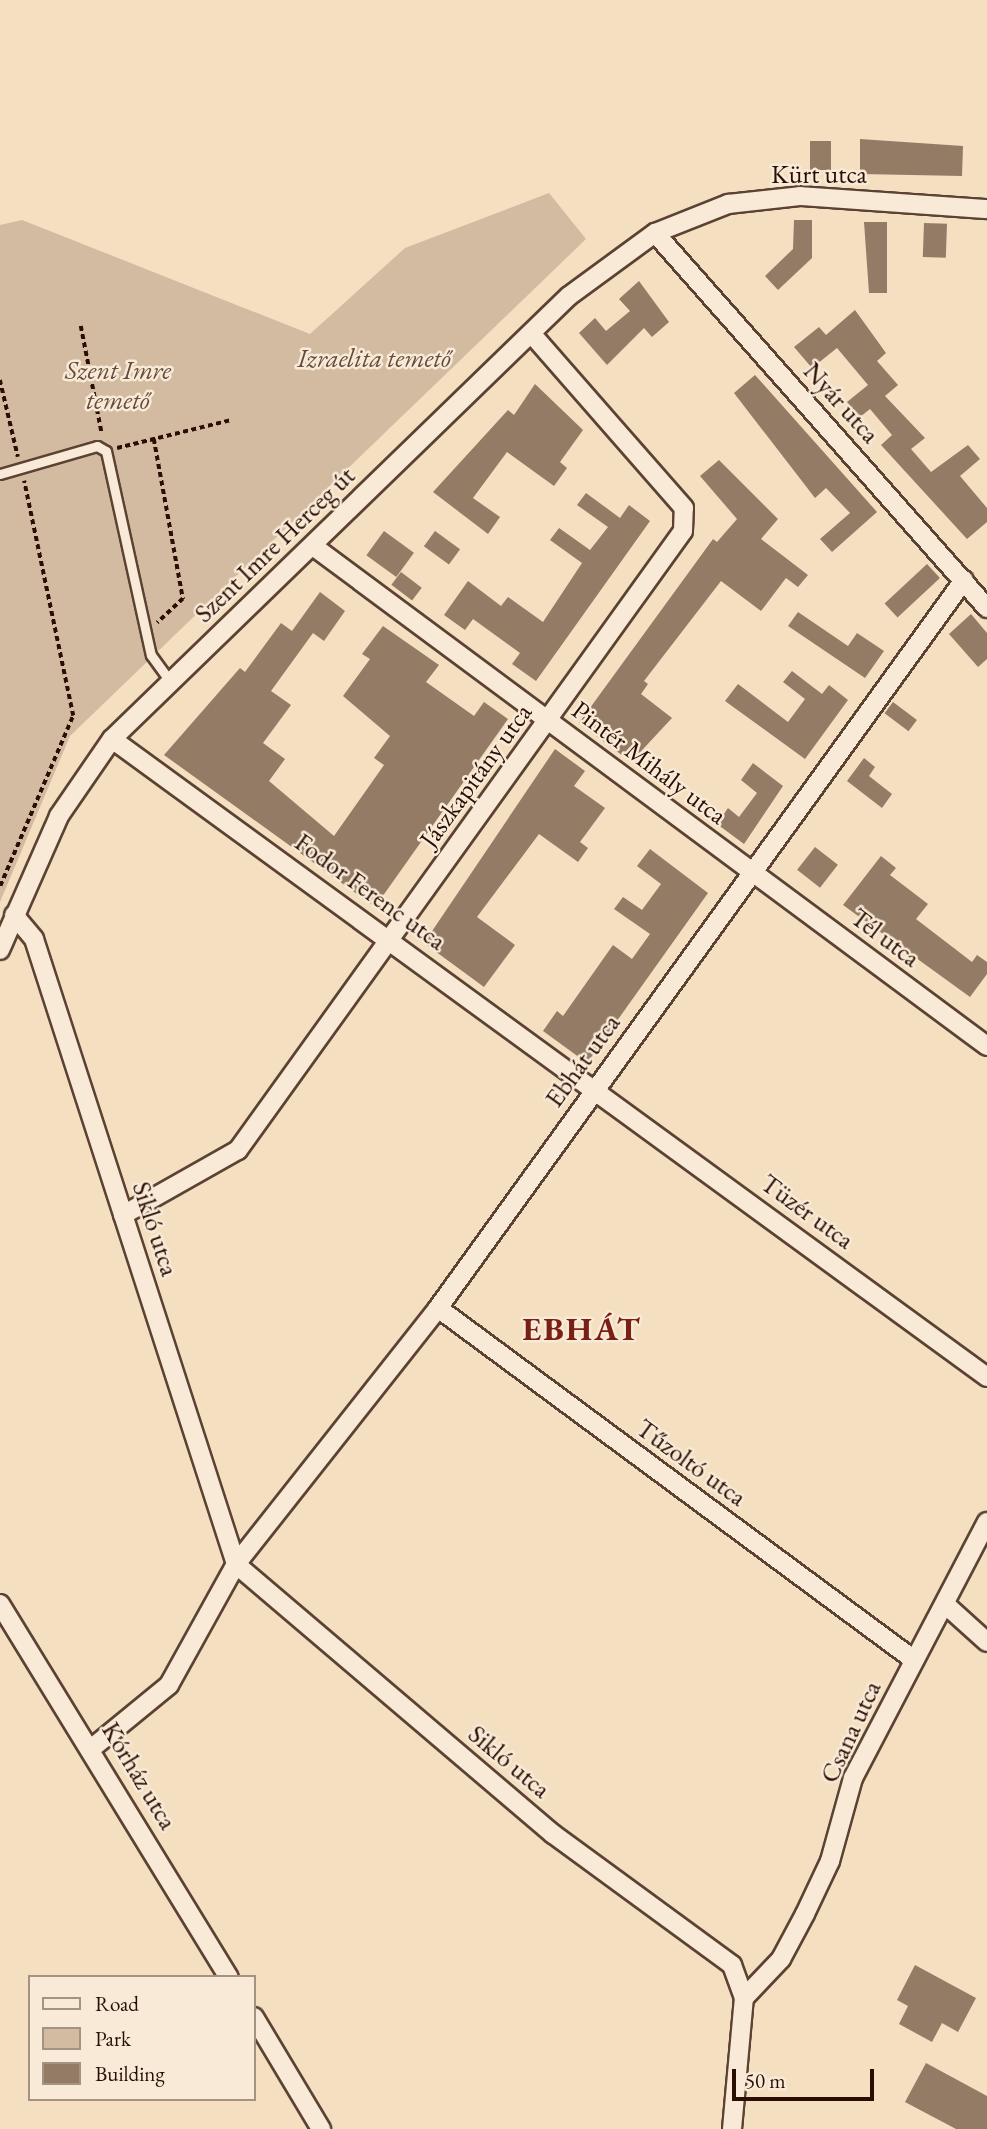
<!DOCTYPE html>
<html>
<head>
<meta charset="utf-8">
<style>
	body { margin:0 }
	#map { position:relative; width:987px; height:2129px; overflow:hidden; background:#f4dfc1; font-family:"EB Garamond",serif }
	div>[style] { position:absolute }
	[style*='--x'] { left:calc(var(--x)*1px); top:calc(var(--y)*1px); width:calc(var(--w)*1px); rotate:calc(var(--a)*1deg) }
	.green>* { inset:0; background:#d2bba1 }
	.building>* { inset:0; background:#937b66; transform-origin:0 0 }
	.path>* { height:3.5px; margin-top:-1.75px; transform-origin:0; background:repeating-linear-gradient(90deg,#2a0e04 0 5px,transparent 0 8.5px) }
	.roads { filter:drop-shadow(2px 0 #5c4233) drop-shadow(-2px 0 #5c4233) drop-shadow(0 2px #5c4233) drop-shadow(0 -2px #5c4233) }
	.service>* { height:9px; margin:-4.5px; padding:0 4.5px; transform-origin:4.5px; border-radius:4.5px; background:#f8ead7 }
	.minor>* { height:18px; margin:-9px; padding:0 9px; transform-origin:9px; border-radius:9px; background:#f8ead7 }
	span { translate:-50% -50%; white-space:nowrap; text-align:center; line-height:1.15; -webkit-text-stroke:5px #f8ead7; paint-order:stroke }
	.street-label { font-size:26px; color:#2a0e04 }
	.park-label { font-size:26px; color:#654b3b; font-style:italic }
	.district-label { font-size:33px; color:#7a1f14; font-weight:700; letter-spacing:2px }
	.legend { position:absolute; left:28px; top:1975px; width:228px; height:126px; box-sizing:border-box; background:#f8ead7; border:2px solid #a69283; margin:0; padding:9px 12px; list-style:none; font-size:21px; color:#2a0e04 }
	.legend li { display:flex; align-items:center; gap:14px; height:35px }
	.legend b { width:35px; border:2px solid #a69283 }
	.scale { position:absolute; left:732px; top:2069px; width:142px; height:32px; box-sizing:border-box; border:4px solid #2a0e04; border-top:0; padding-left:9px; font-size:21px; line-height:24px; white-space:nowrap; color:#2a0e04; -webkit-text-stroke:5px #f8ead7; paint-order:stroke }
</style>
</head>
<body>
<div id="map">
	<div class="green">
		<i style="clip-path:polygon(549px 193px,586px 239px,70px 736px,0 902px,0 225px,22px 220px,310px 334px,405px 248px)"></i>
	</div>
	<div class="building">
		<i style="clip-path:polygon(860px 139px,963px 146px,962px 176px,860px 174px)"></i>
		<i style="left:810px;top:141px;width:21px;height:29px"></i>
		<i style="clip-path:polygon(794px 220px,812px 220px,812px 258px,778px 290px,765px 276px,793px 249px)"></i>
		<i style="clip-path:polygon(864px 222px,887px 222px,887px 293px,869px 293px)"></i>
		<i style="left:924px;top:223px;width:23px;height:34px;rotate:2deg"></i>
		<i style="clip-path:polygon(639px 281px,669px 322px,652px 337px,644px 328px,607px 365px,579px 333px,595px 318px,606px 331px,630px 311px,619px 299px)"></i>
		<i style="clip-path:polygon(855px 310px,886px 353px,877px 361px,898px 385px,885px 396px,925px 438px,911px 449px,931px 472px,968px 445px,980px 459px,960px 476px,987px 508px,987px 522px,967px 539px,881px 445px,892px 435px,870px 409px,860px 417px,847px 402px,868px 385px,837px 348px,812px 368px,794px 347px,819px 327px,826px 335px)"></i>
		<i style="clip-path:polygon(755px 375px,877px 512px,832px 552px,820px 539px,850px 513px,826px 488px,815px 498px,734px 393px)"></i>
		<i style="clip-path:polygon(535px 384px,583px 430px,560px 462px,567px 468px,554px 486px,507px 452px,473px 498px,500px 517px,488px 534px,433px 492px,508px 410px,514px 415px)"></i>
		<i style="clip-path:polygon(719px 460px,778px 519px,761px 539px,808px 575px,798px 587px,786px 578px,761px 611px,721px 581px,644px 681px,648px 684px,641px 694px,672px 718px,631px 762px,579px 723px,713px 539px,717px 542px,737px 519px,700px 476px)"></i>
		<i style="clip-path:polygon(586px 493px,620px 518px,629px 505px,650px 521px,536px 681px,512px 664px,520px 653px,473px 619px,465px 630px,444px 615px,468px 581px,501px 606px,508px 597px,543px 622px,582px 563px,550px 540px,559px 528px,590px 550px,608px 527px,577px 505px)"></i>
		<i style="left:384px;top:531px;width:37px;height:30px;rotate:36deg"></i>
		<i style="left:435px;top:531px;width:31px;height:19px;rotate:36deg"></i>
		<i style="left:927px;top:564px;width:19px;height:58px;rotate:47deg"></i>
		<i style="left:401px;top:572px;width:26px;height:16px;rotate:37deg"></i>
		<i style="clip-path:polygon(320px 592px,345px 611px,324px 641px,313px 633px,271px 691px,291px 705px,263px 743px,285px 759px,269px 781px,334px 836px,384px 765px,374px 758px,390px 736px,343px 696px,370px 659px,362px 654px,383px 626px,439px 665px,426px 682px,474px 716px,484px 702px,508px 719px,375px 907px,164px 755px,240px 668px,245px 672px,281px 623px,292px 631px)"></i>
		<i style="clip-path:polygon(798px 612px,848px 646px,857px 633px,884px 651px,865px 678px,788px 626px)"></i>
		<i style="clip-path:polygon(971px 614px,987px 633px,987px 659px,978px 667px,949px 634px)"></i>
		<i style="clip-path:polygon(792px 671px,822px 694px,829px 685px,848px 700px,805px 759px,725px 701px,738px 684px,788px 722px,805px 699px,783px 682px)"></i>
		<i style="left:893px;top:702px;width:30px;height:14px;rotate:37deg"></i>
		<i style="clip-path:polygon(555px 749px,585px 771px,574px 786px,605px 808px,580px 842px,588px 848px,578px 862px,539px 834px,477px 917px,515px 945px,484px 987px,424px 943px)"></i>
		<i style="clip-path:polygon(864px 758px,875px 767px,869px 776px,892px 794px,882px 808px,847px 781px)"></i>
		<i style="clip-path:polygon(753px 763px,783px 786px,744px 844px,717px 824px,728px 808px,739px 817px,757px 793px,741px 780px)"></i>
		<i style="left:815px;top:847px;width:29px;height:29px;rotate:38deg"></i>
		<i style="clip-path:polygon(650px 849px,708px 893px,587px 1063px,543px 1031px,557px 1011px,563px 1016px,613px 945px,632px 959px,650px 934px,614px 909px,623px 897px,642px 910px,661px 884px,637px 866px)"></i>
		<i style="clip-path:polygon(881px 856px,896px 868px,890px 875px,928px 904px,916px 919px,972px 962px,977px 955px,987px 962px,987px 974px,970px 997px,843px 905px)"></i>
		<i style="clip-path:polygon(915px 1965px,976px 1998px,958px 2032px,942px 2023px,932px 2042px,899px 2024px,908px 2006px,897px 2000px)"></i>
		<i style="clip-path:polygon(926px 2063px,987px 2096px,987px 2129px,956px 2129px,905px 2102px)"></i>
	</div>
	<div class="path">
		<i style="--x:81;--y:326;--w:110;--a:79"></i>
		<i style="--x:0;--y:380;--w:79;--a:76.8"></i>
		<i style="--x:154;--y:439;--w:163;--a:79.7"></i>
		<i style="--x:183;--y:599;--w:35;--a:137"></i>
		<i style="--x:117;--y:448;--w:117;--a:-13.8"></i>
		<i style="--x:0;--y:886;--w:185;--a:-66.8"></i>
		<i style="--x:73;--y:716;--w:240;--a:-101.8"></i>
	</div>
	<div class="roads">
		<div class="service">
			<i style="--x:0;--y:474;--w:101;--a:-16.1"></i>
			<i style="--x:97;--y:446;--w:10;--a:29"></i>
			<i style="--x:106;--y:451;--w:209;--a:77.6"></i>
			<i style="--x:151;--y:655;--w:34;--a:54"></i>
		</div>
		<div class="minor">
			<i style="--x:655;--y:233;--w:501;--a:48.48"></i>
			<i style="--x:313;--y:546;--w:839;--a:36.57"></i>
			<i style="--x:112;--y:739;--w:1083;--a:36.1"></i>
			<i style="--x:14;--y:915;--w:31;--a:50"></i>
			<i style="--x:34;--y:939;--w:657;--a:72.09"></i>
			<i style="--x:236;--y:1564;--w:138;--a:119"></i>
			<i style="--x:169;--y:1685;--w:99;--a:140.7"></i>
			<i style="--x:0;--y:950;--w:146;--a:-66.2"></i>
			<i style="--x:59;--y:816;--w:93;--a:-55.5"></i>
			<i style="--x:112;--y:739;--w:636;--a:-44.11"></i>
			<i style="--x:569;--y:296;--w:107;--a:-36.2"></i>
			<i style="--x:655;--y:233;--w:79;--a:-21.7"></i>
			<i style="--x:728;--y:204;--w:72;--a:-6.3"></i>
			<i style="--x:800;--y:196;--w:187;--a:4"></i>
			<i style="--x:123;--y:1215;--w:132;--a:-29.5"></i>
			<i style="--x:238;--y:1150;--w:762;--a:-54.29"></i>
			<i style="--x:683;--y:531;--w:23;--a:-88"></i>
			<i style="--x:684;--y:508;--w:232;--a:-131.2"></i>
			<i style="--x:438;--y:1308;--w:592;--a:36.48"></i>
			<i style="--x:0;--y:1604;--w:438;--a:58.5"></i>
			<i style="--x:946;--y:1605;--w:55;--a:42.1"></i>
			<i style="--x:744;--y:1998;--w:54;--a:-46.5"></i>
			<i style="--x:781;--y:1959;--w:51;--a:-61.9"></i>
			<i style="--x:805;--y:1914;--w:59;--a:-64.7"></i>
			<i style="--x:830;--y:1861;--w:86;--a:-74.5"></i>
			<i style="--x:853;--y:1778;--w:289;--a:-62.4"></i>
			<i style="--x:254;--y:2017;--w:131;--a:59.1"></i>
			<i style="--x:732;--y:2129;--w:132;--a:-84.8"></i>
			<i style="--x:744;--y:1998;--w:35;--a:-110"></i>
			<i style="--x:732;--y:1965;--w:222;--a:-143.8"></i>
			<i style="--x:553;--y:1834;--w:416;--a:-139.6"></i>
			<i style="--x:236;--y:1564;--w:326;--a:-51.7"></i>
			<i style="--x:438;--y:1308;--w:898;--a:-54.15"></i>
		</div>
	</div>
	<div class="street-label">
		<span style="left:819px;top:175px">Kürt utca</span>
		<span style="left:841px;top:403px;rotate:48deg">Nyár utca</span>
		<span style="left:275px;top:545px;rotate:-44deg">Szent Imre Herceg út</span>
		<span style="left:649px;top:763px;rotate:37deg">Pintér Mihály utca</span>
		<span style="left:476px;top:776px;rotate:-54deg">Jászkapitány utca</span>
		<span style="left:370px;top:892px;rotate:36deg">Fodor Ferenc utca</span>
		<span style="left:885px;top:938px;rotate:37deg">Tél utca</span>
		<span style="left:583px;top:1061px;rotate:-54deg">Ebhát utca</span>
		<span style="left:807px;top:1212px;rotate:36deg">Tüzér utca</span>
		<span style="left:155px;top:1229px;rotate:72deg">Sikló utca</span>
		<span style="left:691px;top:1463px;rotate:36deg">Tűzoltó utca</span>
		<span style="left:851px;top:1732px;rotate:-65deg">Csana utca</span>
		<span style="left:509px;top:1762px;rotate:40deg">Sikló utca</span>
		<span style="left:139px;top:1776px;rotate:59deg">Kórház utca</span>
	</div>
	<div class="park-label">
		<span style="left:374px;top:359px">Izraelita temető</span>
		<span style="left:118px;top:386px">Szent Imre<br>temető</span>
	</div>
	<div class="district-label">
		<span style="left:582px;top:1329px">EBHÁT</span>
	</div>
	<ul class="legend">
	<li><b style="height:9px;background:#f8ead7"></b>Road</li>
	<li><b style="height:19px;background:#d2bba1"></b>Park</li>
	<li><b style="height:19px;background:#937b66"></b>Building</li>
	</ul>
	<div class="scale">50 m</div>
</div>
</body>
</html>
